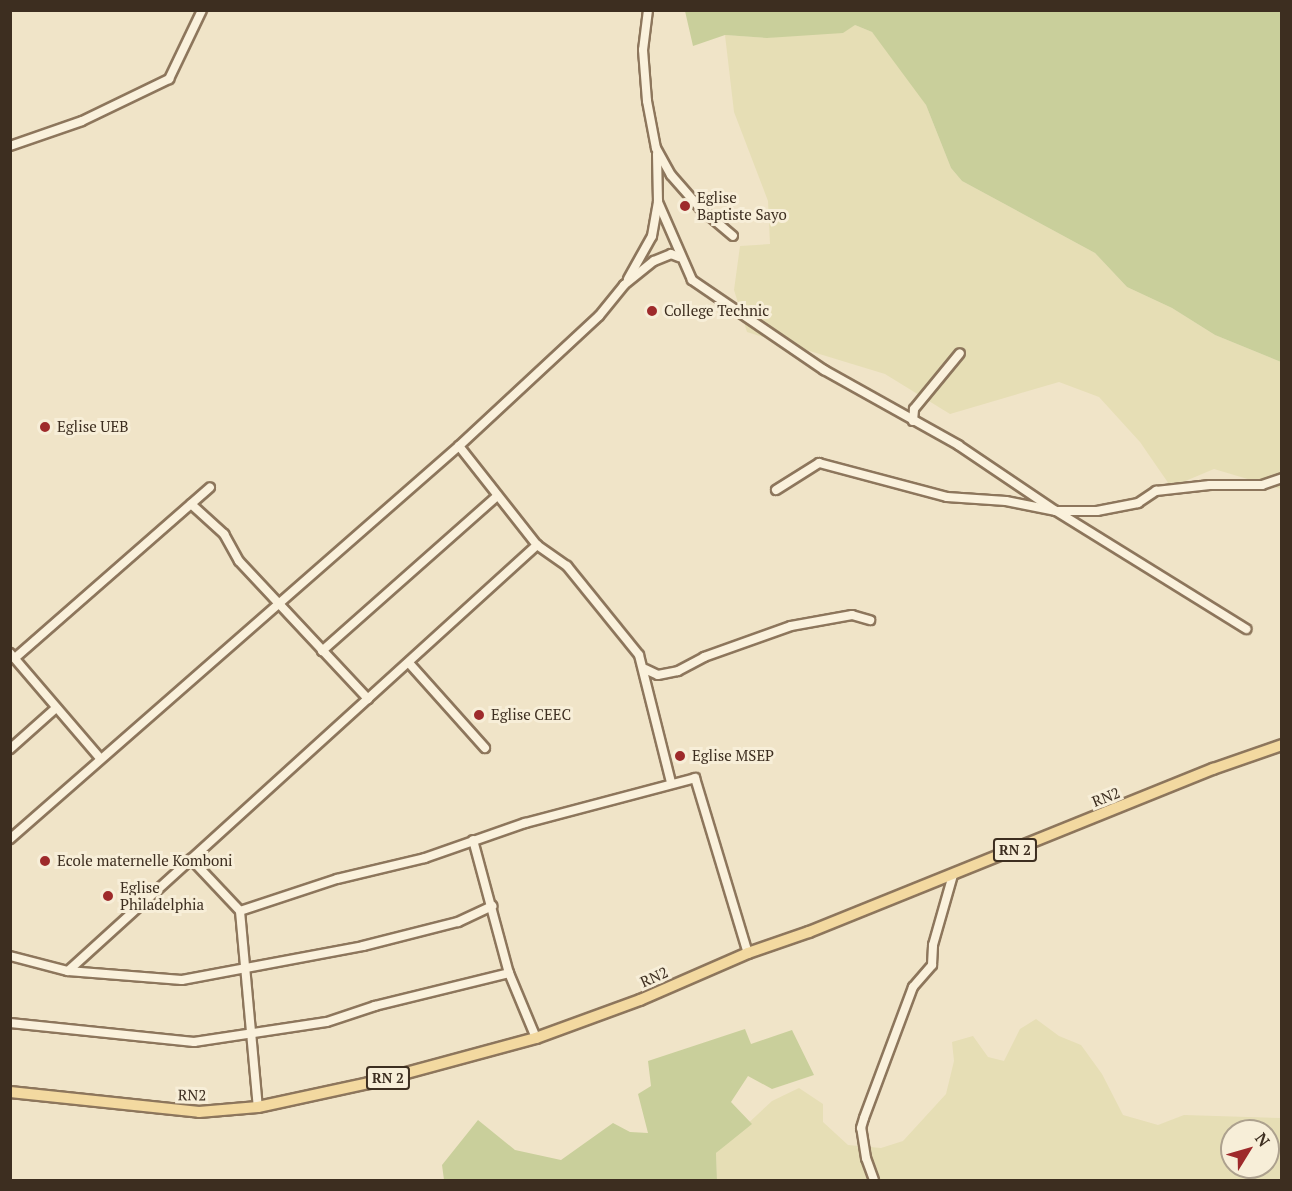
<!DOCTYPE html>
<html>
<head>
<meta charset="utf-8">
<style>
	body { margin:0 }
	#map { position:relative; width:1292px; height:1191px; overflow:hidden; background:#f0e4c8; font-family:"PT Serif",serif }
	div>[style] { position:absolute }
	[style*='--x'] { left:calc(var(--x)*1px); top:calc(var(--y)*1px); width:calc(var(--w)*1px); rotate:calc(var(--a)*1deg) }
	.farmland>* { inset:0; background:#e6deb5 }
	.green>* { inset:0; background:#c9cf9b }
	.roads { filter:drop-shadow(2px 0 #8d765c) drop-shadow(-2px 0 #8d765c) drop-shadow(0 2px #8d765c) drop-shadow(0 -2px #8d765c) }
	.minor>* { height:8px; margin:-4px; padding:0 4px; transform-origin:4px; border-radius:4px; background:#faf1dc }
	.major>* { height:10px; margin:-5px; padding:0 5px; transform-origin:5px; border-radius:5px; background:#f3d9a0 }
	.dots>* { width:16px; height:16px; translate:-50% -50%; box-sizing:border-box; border:3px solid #f7eed8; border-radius:50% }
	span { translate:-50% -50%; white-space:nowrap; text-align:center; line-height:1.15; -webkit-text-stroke:6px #f7eed8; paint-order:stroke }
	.shield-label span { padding:2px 4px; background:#f7eed8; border:2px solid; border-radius:4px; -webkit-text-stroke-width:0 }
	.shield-label { font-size:14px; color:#3d2e20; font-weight:700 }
	.poi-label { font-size:15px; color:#3d2e20 }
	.left { translate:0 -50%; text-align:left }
	.street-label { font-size:15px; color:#3d2e20 }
	.frame { position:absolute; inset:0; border:12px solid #3d2e20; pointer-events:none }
	.north { position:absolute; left:1220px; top:1119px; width:60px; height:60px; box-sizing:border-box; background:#f7eed8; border:2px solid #ada18e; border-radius:50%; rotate:53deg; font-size:16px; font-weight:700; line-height:24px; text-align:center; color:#3d2e20 }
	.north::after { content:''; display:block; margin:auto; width:21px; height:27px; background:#9e2a2b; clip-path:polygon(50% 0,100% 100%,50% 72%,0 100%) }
</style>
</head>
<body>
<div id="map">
	<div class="farmland">
		<i style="clip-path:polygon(855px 25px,872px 32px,907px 75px,926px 105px,951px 168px,962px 181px,1095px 253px,1127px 287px,1172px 308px,1215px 335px,1281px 362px,1281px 489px,1214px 469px,1171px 487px,1140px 442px,1099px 397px,1059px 382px,950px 414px,885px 374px,747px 332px,734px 290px,740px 246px,770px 244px,768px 201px,734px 112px,725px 35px,767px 38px)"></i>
		<i style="clip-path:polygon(evenodd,1036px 1019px,1059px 1036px,1081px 1045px,1102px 1074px,1123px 1115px,1158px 1125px,1184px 1115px,1281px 1118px,1281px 1180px,717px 1180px,716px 1153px,772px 1101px,799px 1088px,823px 1104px,823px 1122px,848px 1145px,881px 1148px,903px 1141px,946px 1094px,954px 1061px,952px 1042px,973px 1036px,988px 1057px,1004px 1061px,1020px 1029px,1036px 1019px,1232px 1131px,1268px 1131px,1268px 1167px,1232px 1167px,1232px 1131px)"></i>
	</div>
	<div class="green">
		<i style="clip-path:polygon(685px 11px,1281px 11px,1281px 362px,1215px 335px,1172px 308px,1127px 287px,1095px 253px,962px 181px,951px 168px,926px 105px,872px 32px,855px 25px,843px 33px,767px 38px,725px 35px,693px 46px)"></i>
		<i style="clip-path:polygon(745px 1029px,751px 1044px,792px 1030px,814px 1075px,772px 1089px,748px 1076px,731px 1102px,752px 1124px,716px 1153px,717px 1180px,444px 1180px,442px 1165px,478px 1120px,515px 1150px,561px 1160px,613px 1123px,630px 1132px,648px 1133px,638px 1094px,651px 1086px,648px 1061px)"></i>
	</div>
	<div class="roads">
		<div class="minor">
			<i style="--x:648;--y:10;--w:40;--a:97.1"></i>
			<i style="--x:643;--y:50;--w:51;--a:85.5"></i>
			<i style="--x:647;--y:101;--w:48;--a:79.2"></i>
			<i style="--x:656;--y:148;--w:31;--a:61"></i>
			<i style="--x:671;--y:175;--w:44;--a:48.7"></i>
			<i style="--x:700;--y:208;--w:43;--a:40.3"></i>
			<i style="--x:10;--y:146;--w:76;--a:-19.1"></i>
			<i style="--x:82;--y:121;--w:97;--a:-25.8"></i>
			<i style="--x:169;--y:79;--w:76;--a:-64.4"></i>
			<i style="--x:658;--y:202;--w:85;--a:66.4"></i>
			<i style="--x:692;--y:280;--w:160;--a:34.3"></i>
			<i style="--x:824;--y:370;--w:154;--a:29.2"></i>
			<i style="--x:958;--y:445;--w:118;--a:34"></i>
			<i style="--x:1056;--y:511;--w:224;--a:31.8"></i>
			<i style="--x:628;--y:279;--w:49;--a:-60.8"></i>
			<i style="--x:652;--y:236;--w:35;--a:-80"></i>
			<i style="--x:658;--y:202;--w:48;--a:-91.2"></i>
			<i style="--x:913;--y:421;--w:12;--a:-85"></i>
			<i style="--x:914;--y:409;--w:72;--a:-50.6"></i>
			<i style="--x:459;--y:446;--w:126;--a:51.8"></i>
			<i style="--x:537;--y:545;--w:37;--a:35"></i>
			<i style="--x:567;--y:566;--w:114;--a:51"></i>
			<i style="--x:639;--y:655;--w:131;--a:75.9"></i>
			<i style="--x:776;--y:490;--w:51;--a:-32.1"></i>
			<i style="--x:819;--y:463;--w:132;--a:14.9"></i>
			<i style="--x:947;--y:497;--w:59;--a:3.9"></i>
			<i style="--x:1006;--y:501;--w:51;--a:11.3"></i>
			<i style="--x:1056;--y:511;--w:41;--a:0"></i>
			<i style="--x:1097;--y:511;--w:42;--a:-11"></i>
			<i style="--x:1138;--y:503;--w:22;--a:-34"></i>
			<i style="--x:1156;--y:491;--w:54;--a:-6.3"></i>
			<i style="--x:1210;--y:485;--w:52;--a:0"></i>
			<i style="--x:1262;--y:485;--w:21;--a:-19"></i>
			<i style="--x:191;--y:504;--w:45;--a:42.3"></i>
			<i style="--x:224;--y:534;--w:31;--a:61"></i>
			<i style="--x:239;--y:561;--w:189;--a:46.9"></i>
			<i style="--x:322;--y:651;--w:232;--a:-41.5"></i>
			<i style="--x:10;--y:653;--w:138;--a:49.4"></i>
			<i style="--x:15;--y:658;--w:259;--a:-41.2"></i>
			<i style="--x:409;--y:663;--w:114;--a:48.2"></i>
			<i style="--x:645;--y:669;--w:14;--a:25"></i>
			<i style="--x:658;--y:675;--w:20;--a:-11"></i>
			<i style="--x:678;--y:671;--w:30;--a:-28"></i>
			<i style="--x:704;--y:657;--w:92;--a:-19.6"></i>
			<i style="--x:791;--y:626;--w:62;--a:-10.2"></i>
			<i style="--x:852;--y:615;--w:19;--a:16"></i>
			<i style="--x:10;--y:749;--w:62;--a:-41.7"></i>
			<i style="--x:10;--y:839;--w:597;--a:-41.19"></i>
			<i style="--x:459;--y:446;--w:191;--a:-42.9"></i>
			<i style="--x:599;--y:316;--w:40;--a:-51"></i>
			<i style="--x:624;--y:285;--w:38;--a:-39"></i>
			<i style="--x:654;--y:261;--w:18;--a:-22"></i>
			<i style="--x:671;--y:254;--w:9;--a:21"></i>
			<i style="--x:473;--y:840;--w:138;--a:74.9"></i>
			<i style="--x:509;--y:973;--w:70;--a:67.4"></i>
			<i style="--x:191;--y:859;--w:71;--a:46.7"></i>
			<i style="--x:240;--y:911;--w:197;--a:84.8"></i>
			<i style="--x:240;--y:911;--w:102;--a:-18.3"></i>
			<i style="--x:337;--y:879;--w:90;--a:-13.4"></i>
			<i style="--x:425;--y:858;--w:106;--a:-19.3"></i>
			<i style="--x:525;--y:823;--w:176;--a:-14.8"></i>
			<i style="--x:695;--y:778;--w:183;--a:73.2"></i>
			<i style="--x:10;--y:956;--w:60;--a:14.5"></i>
			<i style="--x:68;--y:971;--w:114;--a:4.5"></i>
			<i style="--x:182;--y:980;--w:184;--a:-10.6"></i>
			<i style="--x:363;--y:946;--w:98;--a:-14.2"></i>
			<i style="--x:458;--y:922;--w:38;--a:-25"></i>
			<i style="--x:68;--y:971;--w:634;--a:-42.25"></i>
			<i style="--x:10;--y:1023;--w:185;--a:5.9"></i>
			<i style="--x:194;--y:1042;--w:134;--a:-8.6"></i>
			<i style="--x:327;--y:1022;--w:51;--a:-18.4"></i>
			<i style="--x:375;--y:1006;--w:138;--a:-13.8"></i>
			<i style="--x:874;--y:1180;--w:23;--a:-110"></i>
			<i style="--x:866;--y:1158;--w:30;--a:-99"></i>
			<i style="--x:861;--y:1128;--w:10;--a:-73"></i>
			<i style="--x:864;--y:1118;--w:140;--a:-69.5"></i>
			<i style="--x:913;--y:987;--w:29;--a:-49"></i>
			<i style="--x:932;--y:965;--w:20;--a:-87"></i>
			<i style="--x:933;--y:945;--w:73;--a:-74.1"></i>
		</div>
		<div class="major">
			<i style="--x:10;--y:1092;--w:190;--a:6"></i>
			<i style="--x:199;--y:1112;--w:59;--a:-4.8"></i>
			<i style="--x:258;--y:1107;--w:114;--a:-12.2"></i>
			<i style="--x:369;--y:1083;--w:173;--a:-15.1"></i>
			<i style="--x:536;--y:1038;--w:111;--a:-20.1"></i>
			<i style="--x:640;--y:1000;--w:118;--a:-23.5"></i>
			<i style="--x:748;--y:953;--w:65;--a:-19"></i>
			<i style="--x:809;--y:932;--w:436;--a:-22"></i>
			<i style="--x:1213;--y:769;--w:73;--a:-19.2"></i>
		</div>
	</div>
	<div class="dots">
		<i style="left:685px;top:206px;background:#9e2a2b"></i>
		<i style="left:652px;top:311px;background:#9e2a2b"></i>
		<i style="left:45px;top:427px;background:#9e2a2b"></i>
		<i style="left:479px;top:715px;background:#9e2a2b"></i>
		<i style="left:680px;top:756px;background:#9e2a2b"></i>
		<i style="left:45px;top:861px;background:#9e2a2b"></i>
		<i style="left:108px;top:896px;background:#9e2a2b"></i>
	</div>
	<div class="shield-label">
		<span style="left:1015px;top:850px">RN 2</span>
		<span style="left:388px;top:1078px">RN 2</span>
	</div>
	<div class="poi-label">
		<span class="left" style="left:697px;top:206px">Eglise<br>Baptiste Sayo</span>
		<span class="left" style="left:664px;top:311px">College Technic</span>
		<span class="left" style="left:57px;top:427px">Eglise UEB</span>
		<span class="left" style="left:491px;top:715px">Eglise CEEC</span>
		<span class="left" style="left:692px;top:756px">Eglise MSEP</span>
		<span class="left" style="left:57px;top:861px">Ecole maternelle Komboni</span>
		<span class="left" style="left:120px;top:896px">Eglise<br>Philadelphia</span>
	</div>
	<div class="street-label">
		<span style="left:1106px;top:797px;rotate:-22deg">RN2</span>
		<span style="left:654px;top:977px;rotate:-24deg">RN2</span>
		<span style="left:192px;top:1095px;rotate:1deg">RN2</span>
	</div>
	<div class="frame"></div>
	<div class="north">N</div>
</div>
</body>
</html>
